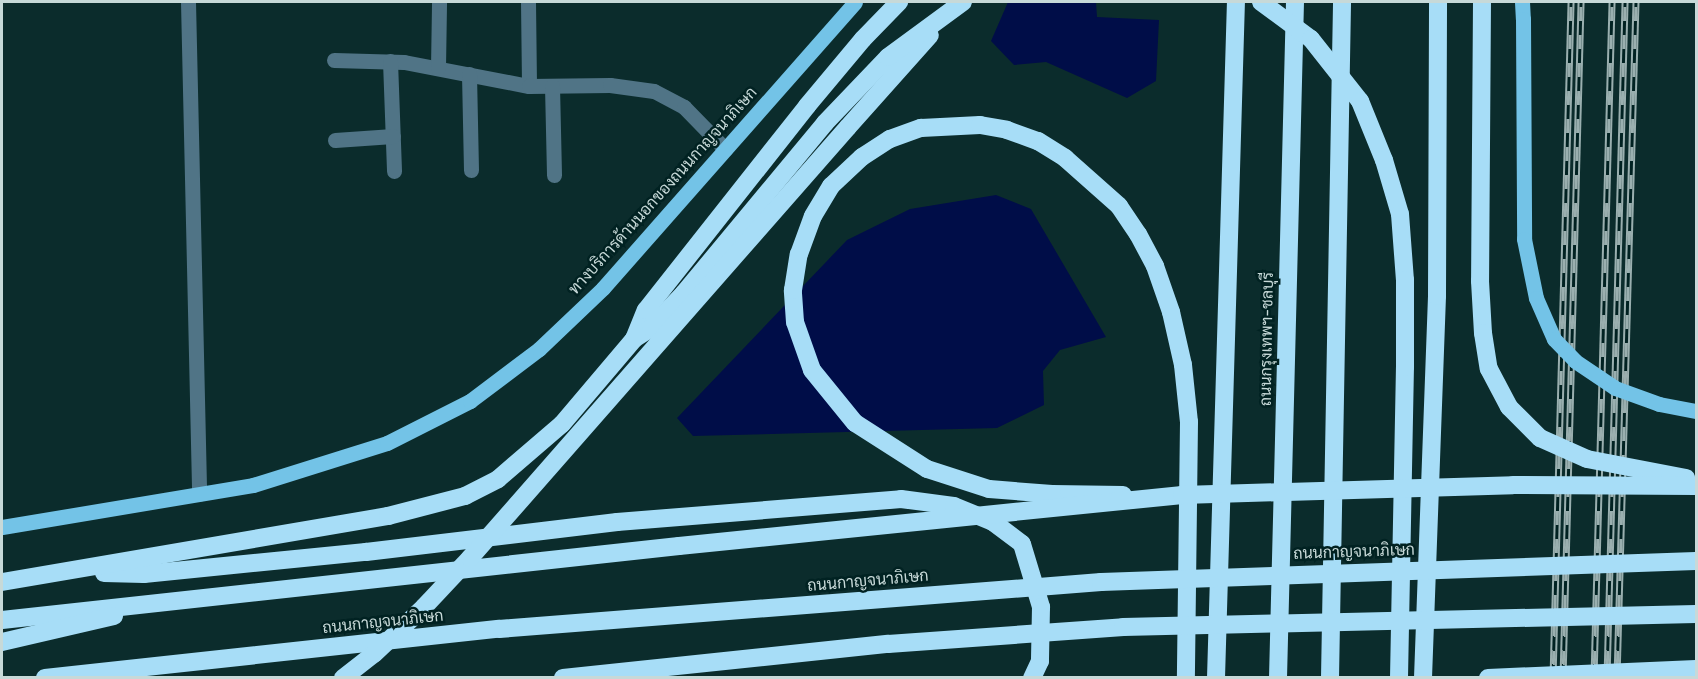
<!DOCTYPE html>
<html>
<head>
<meta charset="utf-8">
<style>
	body { margin:0 }
	#map { position:relative; width:1698px; height:679px; overflow:hidden; background:#0b2c2c; font-family:Rubik,Sarabun,sans-serif }
	div>[style] { position:absolute }
	[style*='--x'] { left:calc(var(--x)*1px); top:calc(var(--y)*1px); width:calc(var(--w)*1px); rotate:calc(var(--a)*1deg) }
	.water>* { inset:0; background:#000d48 }
	.minor>* { height:15px; margin:-7.5px; padding:0 7.5px; transform-origin:7.5px; border-radius:7.5px; background:#507486 }
	.major>* { height:15px; margin:-7.5px; padding:0 7.5px; transform-origin:7.5px; border-radius:7.5px; background:#73c3e7 }
	.highway>* { height:18px; margin:-9px; padding:0 9px; transform-origin:9px; border-radius:9px; background:#a7ddf7 }
	.rail>* { height:7px; margin-top:-3.5px; transform-origin:0; background:repeating-linear-gradient(90deg,#012222 0 14px,#9aafaf 0 28px); box-sizing:border-box; border-block:2px solid #9aafaf }
	.major-bridge>* { height:15px; margin:-7.5px; padding:0 7.5px; transform-origin:7.5px; border-radius:7.5px; background:#73c3e7 }
	.highway-bridge>* { height:18px; margin:-9px; padding:0 9px; transform-origin:9px; border-radius:9px; background:#a7ddf7 }
	span { translate:-50% -50%; white-space:nowrap; text-align:center; line-height:1.15; -webkit-text-stroke:5px #012222; paint-order:stroke }
	.street-label { font-size:16px; color:#c7d9d8 }
	.frame { position:absolute; inset:0; border:3px solid #c7d9d8; pointer-events:none }
</style>
</head>
<body>
<div id="map">
	<div class="water">
		<i style="clip-path:polygon(1008px 2px,1096px 2px,1097px 17px,1159px 20px,1156px 81px,1127px 98px,1046px 62px,1014px 65px,991px 41px)"></i>
		<i style="clip-path:polygon(996px 195px,1031px 209px,1106px 337px,1060px 350px,1043px 371px,1044px 405px,997px 428px,693px 436px,677px 418px,847px 240px,910px 209px)"></i>
	</div>
	<div class="minor">
		<i style="--x:188;--y:2;--w:492;--a:88.7"></i>
		<i style="--x:528;--y:2;--w:84;--a:89.3"></i>
		<i style="--x:334;--y:60;--w:70;--a:1.6"></i>
		<i style="--x:404;--y:62;--w:127;--a:10.9"></i>
		<i style="--x:529;--y:86;--w:81;--a:-0.7"></i>
		<i style="--x:610;--y:85;--w:44;--a:7.8"></i>
		<i style="--x:654;--y:91;--w:34;--a:28"></i>
		<i style="--x:684;--y:107;--w:59;--a:45.7"></i>
		<i style="--x:390;--y:61;--w:110;--a:87.9"></i>
		<i style="--x:438;--y:68;--w:66;--a:-89.1"></i>
		<i style="--x:469;--y:74;--w:96;--a:88.8"></i>
		<i style="--x:552;--y:86;--w:89;--a:88.7"></i>
		<i style="--x:335;--y:140;--w:58;--a:-3.9"></i>
	</div>
	<div class="major">
		<i style="--x:1522;--y:2;--w:17;--a:87"></i>
		<i style="--x:2;--y:527;--w:254;--a:-9.5"></i>
		<i style="--x:253;--y:485;--w:140;--a:-17.4"></i>
		<i style="--x:387;--y:443;--w:93;--a:-26.8"></i>
		<i style="--x:470;--y:401;--w:86;--a:-37"></i>
		<i style="--x:539;--y:349;--w:88;--a:-43.6"></i>
		<i style="--x:603;--y:288;--w:381;--a:-48.6"></i>
	</div>
	<div class="highway">
		<i style="--x:848;--y:127;--w:123;--a:-48.3"></i>
		<i style="--x:634;--y:339;--w:31;--a:-68"></i>
		<i style="--x:646;--y:310;--w:260;--a:-51.7"></i>
		<i style="--x:807;--y:106;--w:87;--a:-50.1"></i>
		<i style="--x:863;--y:39;--w:52;--a:-45.8"></i>
		<i style="--x:1123;--y:495;--w:71;--a:-179.2"></i>
		<i style="--x:1052;--y:494;--w:63;--a:-175.5"></i>
		<i style="--x:989;--y:489;--w:65;--a:-162.1"></i>
		<i style="--x:927;--y:469;--w:85;--a:-147.4"></i>
		<i style="--x:855;--y:423;--w:68;--a:-129.1"></i>
		<i style="--x:812;--y:370;--w:51;--a:-109.5"></i>
		<i style="--x:795;--y:322;--w:32;--a:-94"></i>
		<i style="--x:793;--y:290;--w:36;--a:-81"></i>
		<i style="--x:799;--y:254;--w:40;--a:-69.8"></i>
		<i style="--x:813;--y:216;--w:35;--a:-59"></i>
		<i style="--x:831;--y:186;--w:42;--a:-43.1"></i>
		<i style="--x:862;--y:157;--w:33;--a:-33"></i>
		<i style="--x:890;--y:139;--w:33;--a:-20"></i>
		<i style="--x:921;--y:128;--w:59;--a:-2.9"></i>
		<i style="--x:980;--y:125;--w:27;--a:10"></i>
		<i style="--x:1007;--y:130;--w:33;--a:20"></i>
		<i style="--x:1038;--y:141;--w:32;--a:32"></i>
		<i style="--x:1065;--y:158;--w:72;--a:41.6"></i>
		<i style="--x:1119;--y:206;--w:34;--a:56"></i>
		<i style="--x:1138;--y:234;--w:36;--a:62"></i>
		<i style="--x:1155;--y:266;--w:49;--a:70.8"></i>
		<i style="--x:1171;--y:312;--w:54;--a:77.2"></i>
		<i style="--x:1183;--y:365;--w:57;--a:84"></i>
		<i style="--x:1189;--y:422;--w:256;--a:90.7"></i>
		<i style="--x:104;--y:573;--w:40;--a:1.4"></i>
		<i style="--x:144;--y:574;--w:223;--a:-5.7"></i>
		<i style="--x:366;--y:552;--w:253;--a:-6.8"></i>
		<i style="--x:617;--y:522;--w:285;--a:-4.6"></i>
		<i style="--x:901;--y:499;--w:53;--a:7.5"></i>
		<i style="--x:954;--y:506;--w:42;--a:22.3"></i>
		<i style="--x:993;--y:522;--w:36;--a:37"></i>
		<i style="--x:1022;--y:544;--w:66;--a:73.2"></i>
		<i style="--x:1041;--y:607;--w:54;--a:91.1"></i>
		<i style="--x:1040;--y:661;--w:19;--a:115"></i>
		<i style="--x:2;--y:582;--w:392;--a:-9.7"></i>
		<i style="--x:388;--y:516;--w:80;--a:-14.6"></i>
		<i style="--x:465;--y:496;--w:37;--a:-27"></i>
		<i style="--x:498;--y:479;--w:84;--a:-40.7"></i>
		<i style="--x:562;--y:424;--w:111;--a:-49.7"></i>
		<i style="--x:634;--y:339;--w:20;--a:-33"></i>
		<i style="--x:651;--y:328;--w:48;--a:-46.7"></i>
		<i style="--x:684;--y:293;--w:221;--a:-50.3"></i>
		<i style="--x:825;--y:123;--w:91;--a:-46.3"></i>
		<i style="--x:888;--y:57;--w:93;--a:-36.3"></i>
		<i style="--x:2;--y:620;--w:681;--a:-6.24"></i>
		<i style="--x:2;--y:642;--w:115;--a:-13.1"></i>
		<i style="--x:45;--y:678;--w:457;--a:-6.2"></i>
		<i style="--x:1216;--y:678;--w:676;--a:-88.31"></i>
		<i style="--x:1278;--y:678;--w:676;--a:-88.56"></i>
		<i style="--x:1330;--y:678;--w:676;--a:-88.98"></i>
		<i style="--x:1399;--y:678;--w:311;--a:-88.9"></i>
		<i style="--x:1423;--y:678;--w:382;--a:-87.9"></i>
		<i style="--x:1437;--y:296;--w:294;--a:-89.8"></i>
	</div>
	<div class="rail">
		<i style="--x:1553;--y:678;--w:676;--a:-88.47"></i>
		<i style="--x:1563;--y:678;--w:676;--a:-88.47"></i>
		<i style="--x:1594;--y:678;--w:676;--a:-88.47"></i>
		<i style="--x:1607;--y:678;--w:676;--a:-88.47"></i>
		<i style="--x:1617;--y:678;--w:676;--a:-88.39"></i>
	</div>
	<div class="major-bridge">
		<i style="--x:1523;--y:19;--w:220;--a:89.7"></i>
		<i style="--x:1524;--y:239;--w:60;--a:78.5"></i>
		<i style="--x:1536;--y:298;--w:45;--a:66.3"></i>
		<i style="--x:1554;--y:339;--w:30;--a:46"></i>
		<i style="--x:1575;--y:361;--w:48;--a:34"></i>
		<i style="--x:1615;--y:388;--w:47;--a:20"></i>
		<i style="--x:1659;--y:404;--w:38;--a:11"></i>
	</div>
	<div class="highway-bridge">
		<i style="--x:1261;--y:2;--w:62;--a:36.5"></i>
		<i style="--x:1311;--y:39;--w:79;--a:51.7"></i>
		<i style="--x:1360;--y:101;--w:64;--a:67.9"></i>
		<i style="--x:1384;--y:160;--w:56;--a:73.5"></i>
		<i style="--x:1400;--y:214;--w:66;--a:85.7"></i>
		<i style="--x:1405;--y:280;--w:87;--a:90"></i>
		<i style="--x:1482;--y:2;--w:279;--a:90.4"></i>
		<i style="--x:1480;--y:281;--w:52;--a:86.7"></i>
		<i style="--x:1483;--y:333;--w:36;--a:81"></i>
		<i style="--x:1489;--y:369;--w:43;--a:62.2"></i>
		<i style="--x:1509;--y:407;--w:44;--a:45"></i>
		<i style="--x:1540;--y:438;--w:51;--a:24.1"></i>
		<i style="--x:1587;--y:459;--w:101;--a:10.9"></i>
		<i style="--x:679;--y:546;--w:506;--a:-5.79"></i>
		<i style="--x:1182;--y:495;--w:331;--a:-1.7"></i>
		<i style="--x:1513;--y:485;--w:183;--a:0.3"></i>
		<i style="--x:499;--y:629;--w:604;--a:-4.46"></i>
		<i style="--x:1101;--y:582;--w:595;--a:-2.02"></i>
		<i style="--x:343;--y:678;--w:39;--a:-38"></i>
		<i style="--x:374;--y:654;--w:69;--a:-43.2"></i>
		<i style="--x:424;--y:607;--w:67;--a:-46.8"></i>
		<i style="--x:470;--y:558;--w:573;--a:-48.75"></i>
		<i style="--x:563;--y:678;--w:327;--a:-6"></i>
		<i style="--x:888;--y:644;--w:236;--a:-4.1"></i>
		<i style="--x:1123;--y:627;--w:573;--a:-1.3"></i>
		<i style="--x:1488;--y:678;--w:208;--a:-2.5"></i>
	</div>
	<div class="street-label">
		<span style="left:663px;top:191px;rotate:-48deg">ทางบริการด้านนอกของถนนกาญจนาภิเษก</span>
		<span style="left:1267px;top:339px;rotate:-89deg">ถนนกรุงเทพฯ-ชลบุรี</span>
		<span style="left:1354px;top:552px;rotate:-2deg">ถนนกาญจนาภิเษก</span>
		<span style="left:868px;top:581px;rotate:-5deg">ถนนกาญจนาภิเษก</span>
		<span style="left:383px;top:622px;rotate:-6deg">ถนนกาญจนาภิเษก</span>
	</div>
	<div class="frame"></div>
</div>
</body>
</html>
